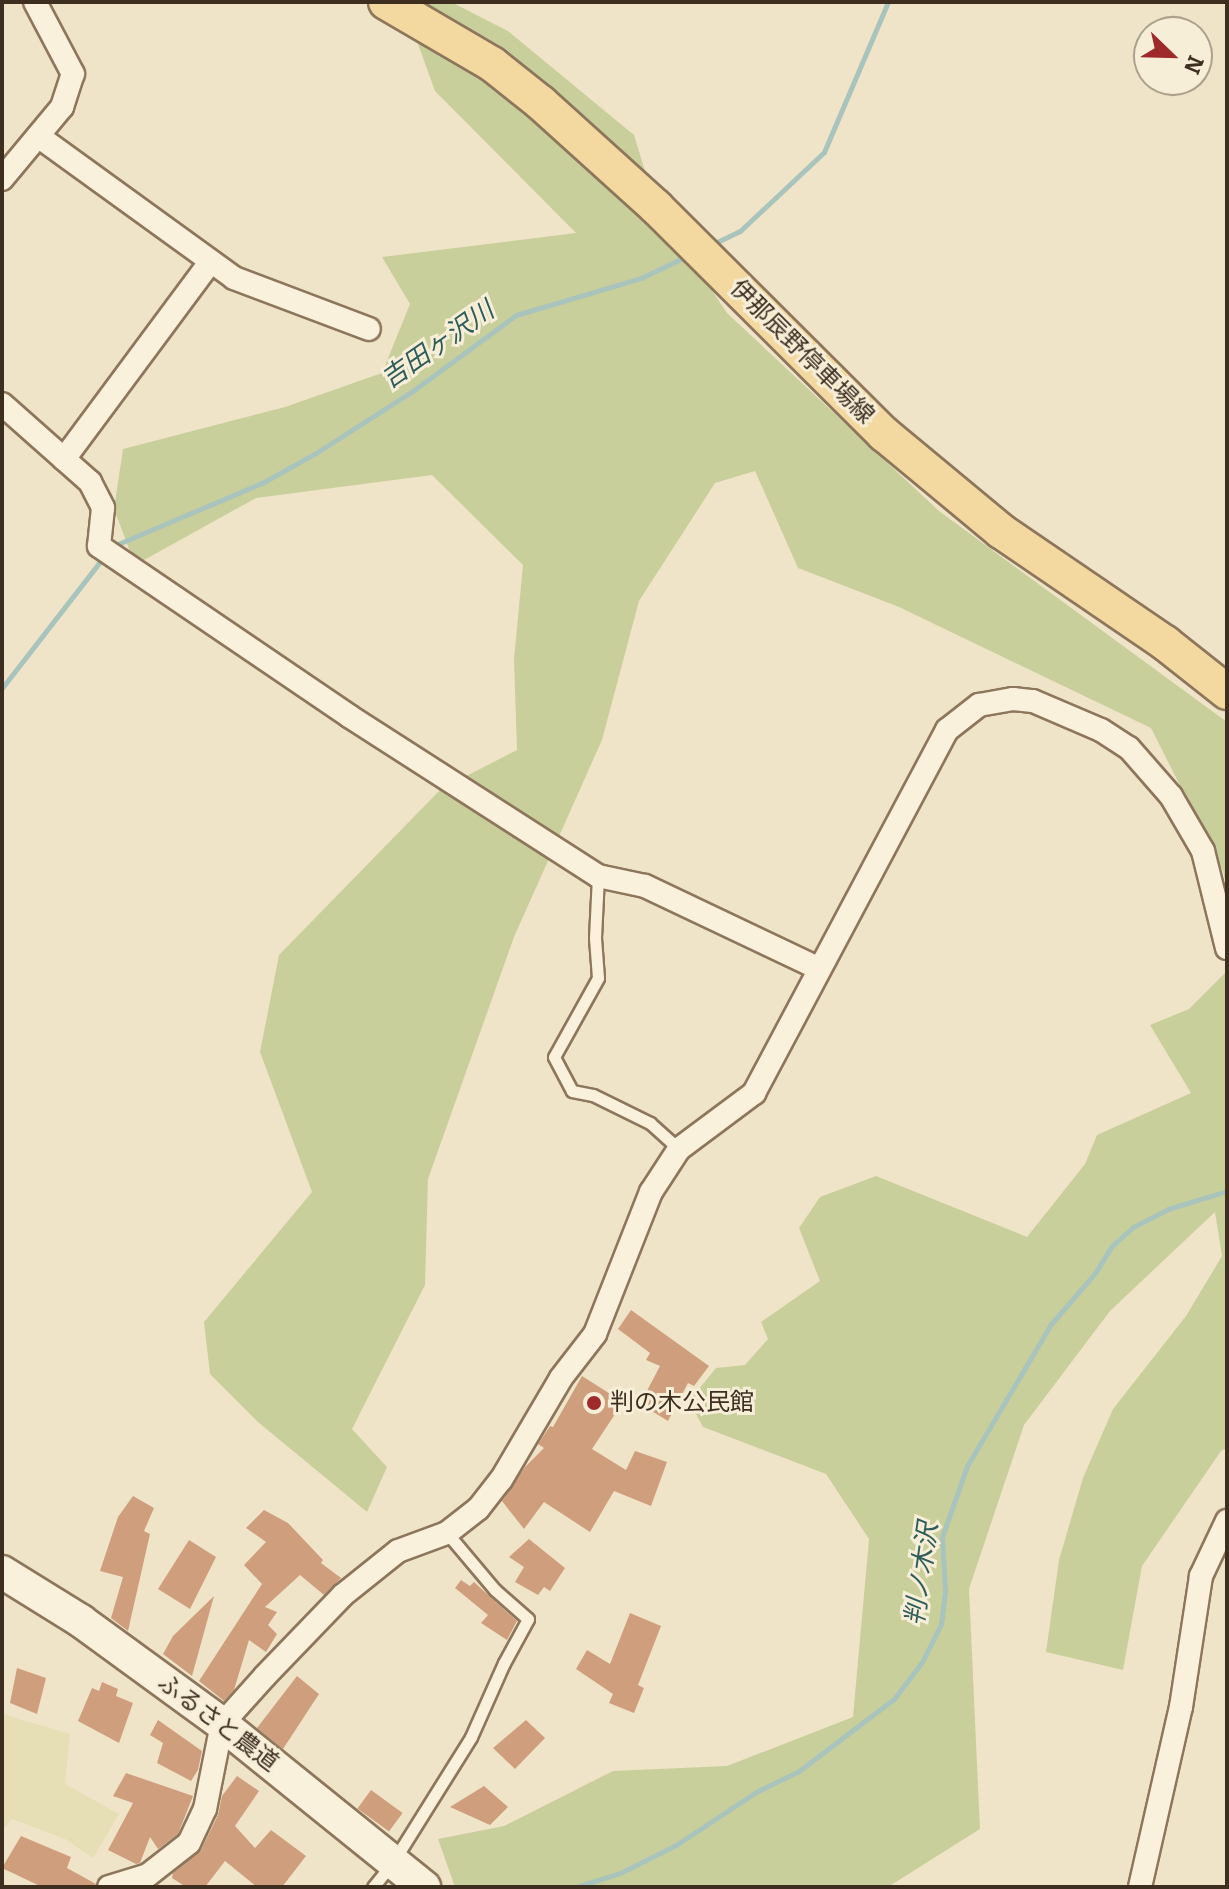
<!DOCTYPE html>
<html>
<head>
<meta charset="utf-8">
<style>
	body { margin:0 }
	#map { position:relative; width:1229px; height:1889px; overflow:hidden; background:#f0e4c8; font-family:Bitter,"Noto Sans JP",serif }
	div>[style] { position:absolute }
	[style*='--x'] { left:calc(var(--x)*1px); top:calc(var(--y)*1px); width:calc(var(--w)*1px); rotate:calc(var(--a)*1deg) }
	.farmland>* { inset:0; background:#e6deb5 }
	.green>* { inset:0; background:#c9cf9b }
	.stream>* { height:5px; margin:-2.5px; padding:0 2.5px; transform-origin:2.5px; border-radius:2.5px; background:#a9c4bc }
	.building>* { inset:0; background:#cf9f7d; transform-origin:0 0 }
	.roads { filter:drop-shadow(2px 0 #8d765c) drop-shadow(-2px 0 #8d765c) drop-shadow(0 2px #8d765c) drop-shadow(0 -2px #8d765c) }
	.lane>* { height:11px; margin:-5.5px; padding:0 5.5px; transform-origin:5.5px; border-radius:5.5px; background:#faf1dc }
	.street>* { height:22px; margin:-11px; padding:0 11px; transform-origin:11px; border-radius:11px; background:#faf1dc }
	.secondary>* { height:32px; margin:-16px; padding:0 16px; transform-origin:16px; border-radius:16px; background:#faf1dc }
	.primary>* { height:34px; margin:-17px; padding:0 17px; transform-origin:17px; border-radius:17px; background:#f3d9a0 }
	.dots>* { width:22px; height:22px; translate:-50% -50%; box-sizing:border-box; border:4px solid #f7eed8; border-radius:50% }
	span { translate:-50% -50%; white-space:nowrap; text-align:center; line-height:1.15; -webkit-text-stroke:6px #f7eed8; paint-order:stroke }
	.street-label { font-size:24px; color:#3d2e20 }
	.poi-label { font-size:24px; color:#3d2e20 }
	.left { translate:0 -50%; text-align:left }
	.water-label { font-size:26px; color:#2f5d5a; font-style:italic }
	.frame { position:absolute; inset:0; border:4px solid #3d2e20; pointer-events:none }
	.north { position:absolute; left:1133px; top:16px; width:80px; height:80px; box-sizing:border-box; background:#f7eed8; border:2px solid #ada18e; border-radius:50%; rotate:113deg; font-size:22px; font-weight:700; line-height:32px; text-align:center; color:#3d2e20 }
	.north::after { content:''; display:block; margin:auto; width:28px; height:36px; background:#9e2a2b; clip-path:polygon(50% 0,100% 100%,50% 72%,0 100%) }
</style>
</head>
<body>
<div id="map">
	<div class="farmland">
		<i style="clip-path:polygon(2px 1714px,70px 1734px,65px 1784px,119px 1814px,93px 1858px,65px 1839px,12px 1819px,2px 1831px)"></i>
	</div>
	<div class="green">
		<i style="clip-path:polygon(377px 2px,451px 2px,508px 31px,634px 135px,656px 207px,727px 313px,939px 511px,1227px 722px,1227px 889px,1223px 871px,1151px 728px,899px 607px,798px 568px,755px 471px,715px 483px,639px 601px,602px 740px,514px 937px,428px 1179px,425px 1285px,352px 1429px,387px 1467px,367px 1512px,258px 1422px,210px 1374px,204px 1322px,312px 1192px,260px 1052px,279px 955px,441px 789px,517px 750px,514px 659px,523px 565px,432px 475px,256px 498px,135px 565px,114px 509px,123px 449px,285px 407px,382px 373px,410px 304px,382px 257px,576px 233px,435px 91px,409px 19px)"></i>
		<i style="clip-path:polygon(1227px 971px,1227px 1448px,1221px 1451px,1142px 1566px,1123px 1670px,1046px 1652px,1059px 1560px,1083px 1478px,1113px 1409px,1186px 1316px,1222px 1256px,1215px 1212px,1110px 1311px,1024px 1425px,969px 1589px,980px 1829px,888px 1887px,455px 1887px,438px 1839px,504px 1826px,613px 1771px,727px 1766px,853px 1717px,869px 1539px,826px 1474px,703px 1427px,689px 1401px,716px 1368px,745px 1365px,768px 1339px,761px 1322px,820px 1281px,799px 1228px,820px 1197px,876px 1176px,1027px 1237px,1085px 1164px,1097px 1135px,1191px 1093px,1150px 1025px,1189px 1009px)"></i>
	</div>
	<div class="stream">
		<i style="--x:711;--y:245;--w:32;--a:-26"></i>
		<i style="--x:740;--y:231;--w:115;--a:-43.2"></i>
		<i style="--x:824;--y:152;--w:163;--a:-66.9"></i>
		<i style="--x:111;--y:547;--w:164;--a:-23"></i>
		<i style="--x:262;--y:483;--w:62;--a:-29.1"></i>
		<i style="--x:316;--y:453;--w:117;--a:-32.7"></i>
		<i style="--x:414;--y:390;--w:127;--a:-36.3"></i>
		<i style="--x:516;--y:315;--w:130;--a:-16.5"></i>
		<i style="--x:641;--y:278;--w:51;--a:-25.6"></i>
		<i style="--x:2;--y:688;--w:165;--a:-52.2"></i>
		<i style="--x:576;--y:1887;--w:46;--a:-17.7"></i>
		<i style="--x:620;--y:1873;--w:63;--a:-26.6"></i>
		<i style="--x:676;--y:1845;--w:96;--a:-33.5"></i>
		<i style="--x:756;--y:1792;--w:48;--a:-26"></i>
		<i style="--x:799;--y:1771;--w:119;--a:-37.2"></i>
		<i style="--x:894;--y:1699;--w:46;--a:-52.9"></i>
		<i style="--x:922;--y:1662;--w:42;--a:-63.4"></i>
		<i style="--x:941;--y:1624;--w:35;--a:-83"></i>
		<i style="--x:945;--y:1589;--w:52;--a:-93.3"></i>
		<i style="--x:942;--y:1537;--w:75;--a:-70.6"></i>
		<i style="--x:967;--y:1466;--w:165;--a:-59.4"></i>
		<i style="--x:1051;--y:1324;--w:67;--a:-49.2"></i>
		<i style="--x:1095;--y:1273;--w:32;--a:-58"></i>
		<i style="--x:1112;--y:1246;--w:28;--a:-42"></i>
		<i style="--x:1133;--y:1227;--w:39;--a:-27"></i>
		<i style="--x:1168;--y:1209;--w:62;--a:-17"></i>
	</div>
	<div class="building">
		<i style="clip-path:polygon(631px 1310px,709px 1366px,694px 1386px,688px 1383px,668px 1421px,640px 1404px,660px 1366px,646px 1360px,650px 1353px,618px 1329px)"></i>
		<i style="clip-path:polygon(582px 1376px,623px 1402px,592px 1449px,626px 1470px,635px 1451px,667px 1462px,651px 1506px,614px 1491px,590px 1532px,544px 1502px,524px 1529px,502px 1501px,525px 1467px,544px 1448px,538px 1444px,550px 1426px,553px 1427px)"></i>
		<i style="clip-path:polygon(133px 1496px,154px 1508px,144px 1531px,150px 1534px,128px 1631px,111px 1618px,123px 1577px,100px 1571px,118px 1517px)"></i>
		<i style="clip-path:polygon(264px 1510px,288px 1523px,323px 1560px,321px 1563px,341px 1578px,324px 1595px,300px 1575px,265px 1607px,277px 1612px,268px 1625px,277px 1634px,266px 1652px,249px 1640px,234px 1690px,224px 1701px,199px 1681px,262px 1584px,244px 1565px,266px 1542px,246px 1528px)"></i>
		<i style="clip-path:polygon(529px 1539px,565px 1568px,550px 1591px,544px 1587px,538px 1595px,515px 1582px,524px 1567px,509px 1557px)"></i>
		<i style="clip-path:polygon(189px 1540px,216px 1557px,190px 1609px,158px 1589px)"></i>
		<i style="clip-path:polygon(461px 1580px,470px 1586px,474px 1582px,517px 1621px,507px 1640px,481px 1623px,488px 1615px,455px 1588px)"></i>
		<i style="clip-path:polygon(214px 1596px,192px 1676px,163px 1654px,173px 1636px)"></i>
		<i style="clip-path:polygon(630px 1613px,661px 1626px,638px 1685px,644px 1688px,634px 1713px,609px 1703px,613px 1694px,576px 1669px,587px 1650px,610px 1664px)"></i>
		<i style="clip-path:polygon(17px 1668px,46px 1678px,37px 1714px,10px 1703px)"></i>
		<i style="clip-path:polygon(297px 1676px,319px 1694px,283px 1749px,257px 1728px)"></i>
		<i style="clip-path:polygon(102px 1682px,118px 1689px,116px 1696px,133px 1703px,119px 1743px,78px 1721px,92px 1688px,99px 1691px)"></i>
		<i style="clip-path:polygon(158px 1720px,202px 1751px,198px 1770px,191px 1781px,157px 1763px,163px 1743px,150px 1735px)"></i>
		<i style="clip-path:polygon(526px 1720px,545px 1738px,515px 1769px,493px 1748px)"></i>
		<i style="clip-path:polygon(126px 1773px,193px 1796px,178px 1834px,158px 1849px,150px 1837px,140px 1863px,136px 1864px,108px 1850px,133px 1803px,113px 1796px)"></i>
		<i style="clip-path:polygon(237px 1776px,259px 1791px,235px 1826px,255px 1848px,271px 1830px,306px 1856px,282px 1887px,257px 1887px,225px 1861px,205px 1887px,186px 1887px,172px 1878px,173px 1873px,201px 1850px,218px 1815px,222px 1796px)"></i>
		<i style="clip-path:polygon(484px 1786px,508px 1807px,490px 1825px,450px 1807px)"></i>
		<i style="left:371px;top:1790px;width:39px;height:23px;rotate:36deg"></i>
		<i style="clip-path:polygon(21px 1836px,71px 1857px,67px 1868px,96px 1884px,95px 1887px,42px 1887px,2px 1868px)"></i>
	</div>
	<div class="roads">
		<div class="lane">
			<i style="--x:598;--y:876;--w:62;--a:92.8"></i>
			<i style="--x:595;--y:938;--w:40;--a:85.7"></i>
			<i style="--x:598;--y:978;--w:90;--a:119.1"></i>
			<i style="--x:554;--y:1057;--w:38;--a:62"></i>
			<i style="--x:572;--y:1091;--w:21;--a:11"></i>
			<i style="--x:593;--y:1095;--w:64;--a:26.2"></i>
			<i style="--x:650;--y:1123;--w:39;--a:42"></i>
			<i style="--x:373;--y:1887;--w:32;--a:-51"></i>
			<i style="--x:393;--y:1862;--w:147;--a:-58"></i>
			<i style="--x:471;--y:1737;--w:81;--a:-66"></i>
			<i style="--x:504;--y:1663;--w:50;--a:-61.4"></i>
			<i style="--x:528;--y:1619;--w:44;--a:-138.7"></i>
			<i style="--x:495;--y:1590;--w:75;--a:-130.1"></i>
		</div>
		<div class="street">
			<i style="--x:38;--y:136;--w:242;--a:35.9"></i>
			<i style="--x:234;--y:278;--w:144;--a:20.7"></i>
			<i style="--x:2;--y:179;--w:94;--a:-50.2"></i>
			<i style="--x:62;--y:107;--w:35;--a:-72"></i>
			<i style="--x:73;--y:74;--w:81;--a:-117.8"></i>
			<i style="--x:2;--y:404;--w:118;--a:41.6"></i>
			<i style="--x:90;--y:482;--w:29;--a:63"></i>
			<i style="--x:103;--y:508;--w:38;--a:96"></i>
			<i style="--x:99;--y:546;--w:302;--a:34.2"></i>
			<i style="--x:349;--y:716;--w:296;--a:32.7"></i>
			<i style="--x:598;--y:876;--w:48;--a:12"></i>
			<i style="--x:645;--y:886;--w:191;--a:25.4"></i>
			<i style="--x:64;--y:459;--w:237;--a:-53.4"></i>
			<i style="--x:109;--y:1887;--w:41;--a:-17.1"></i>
			<i style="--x:148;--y:1875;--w:52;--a:-38"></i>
			<i style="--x:189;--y:1843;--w:38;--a:-65"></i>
			<i style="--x:205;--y:1809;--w:87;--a:-78.7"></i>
			<i style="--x:222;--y:1724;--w:64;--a:-48.1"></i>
			<i style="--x:265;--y:1676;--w:112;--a:-46.1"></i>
			<i style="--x:343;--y:1595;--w:70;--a:-38.7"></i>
			<i style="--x:398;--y:1551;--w:52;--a:-20.2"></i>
			<i style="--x:447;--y:1533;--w:39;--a:-38"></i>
			<i style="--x:478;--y:1509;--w:37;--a:-52"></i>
			<i style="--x:501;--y:1480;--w:118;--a:-59.5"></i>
			<i style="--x:561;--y:1378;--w:56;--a:-52.3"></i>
			<i style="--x:595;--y:1334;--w:153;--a:-68.5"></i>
			<i style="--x:651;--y:1192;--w:51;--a:-56.9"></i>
			<i style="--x:679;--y:1149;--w:94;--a:-36.7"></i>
			<i style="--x:754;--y:1093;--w:411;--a:-62"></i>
			<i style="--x:947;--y:730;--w:41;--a:-38"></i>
			<i style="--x:979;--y:705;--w:35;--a:-10"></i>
			<i style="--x:1013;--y:699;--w:20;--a:6"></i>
			<i style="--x:1033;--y:701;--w:74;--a:23.1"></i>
			<i style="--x:1101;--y:730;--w:33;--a:33"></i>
			<i style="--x:1129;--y:748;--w:64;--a:48.8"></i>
			<i style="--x:1171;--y:796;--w:64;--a:59.8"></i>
			<i style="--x:1203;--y:851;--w:100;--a:76.1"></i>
			<i style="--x:1140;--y:1887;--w:185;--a:-77.2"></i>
			<i style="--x:1181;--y:1707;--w:133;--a:-81.3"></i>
			<i style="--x:1201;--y:1576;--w:61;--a:-64.7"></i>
		</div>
		<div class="secondary">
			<i style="--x:2;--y:1572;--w:93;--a:31.8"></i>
			<i style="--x:81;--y:1621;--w:175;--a:36.1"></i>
			<i style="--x:222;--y:1724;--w:260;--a:38.9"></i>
		</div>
		<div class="primary">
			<i style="--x:386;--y:2;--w:123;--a:30.3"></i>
			<i style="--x:492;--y:64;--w:63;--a:38.5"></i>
			<i style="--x:541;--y:103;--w:155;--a:42.1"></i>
			<i style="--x:656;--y:207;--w:322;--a:44.9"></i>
			<i style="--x:884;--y:434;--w:152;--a:39.7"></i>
			<i style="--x:1001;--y:531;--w:199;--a:34.3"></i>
			<i style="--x:1165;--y:643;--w:79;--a:38.3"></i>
		</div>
	</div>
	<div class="dots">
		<i style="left:594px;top:1403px;background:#9e2a2b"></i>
	</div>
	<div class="street-label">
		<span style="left:802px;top:352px;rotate:45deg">伊那辰野停車場線</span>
		<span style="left:218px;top:1723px;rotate:37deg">ふるさと農道</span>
	</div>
	<div class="poi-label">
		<span class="left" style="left:610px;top:1403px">判の木公民館</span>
	</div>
	<div class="water-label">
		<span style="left:438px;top:345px;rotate:-35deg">吉田ヶ沢川</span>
		<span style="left:922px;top:1574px;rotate:-82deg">判ノ木沢</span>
	</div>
	<div class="frame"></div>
	<div class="north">N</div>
</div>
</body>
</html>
